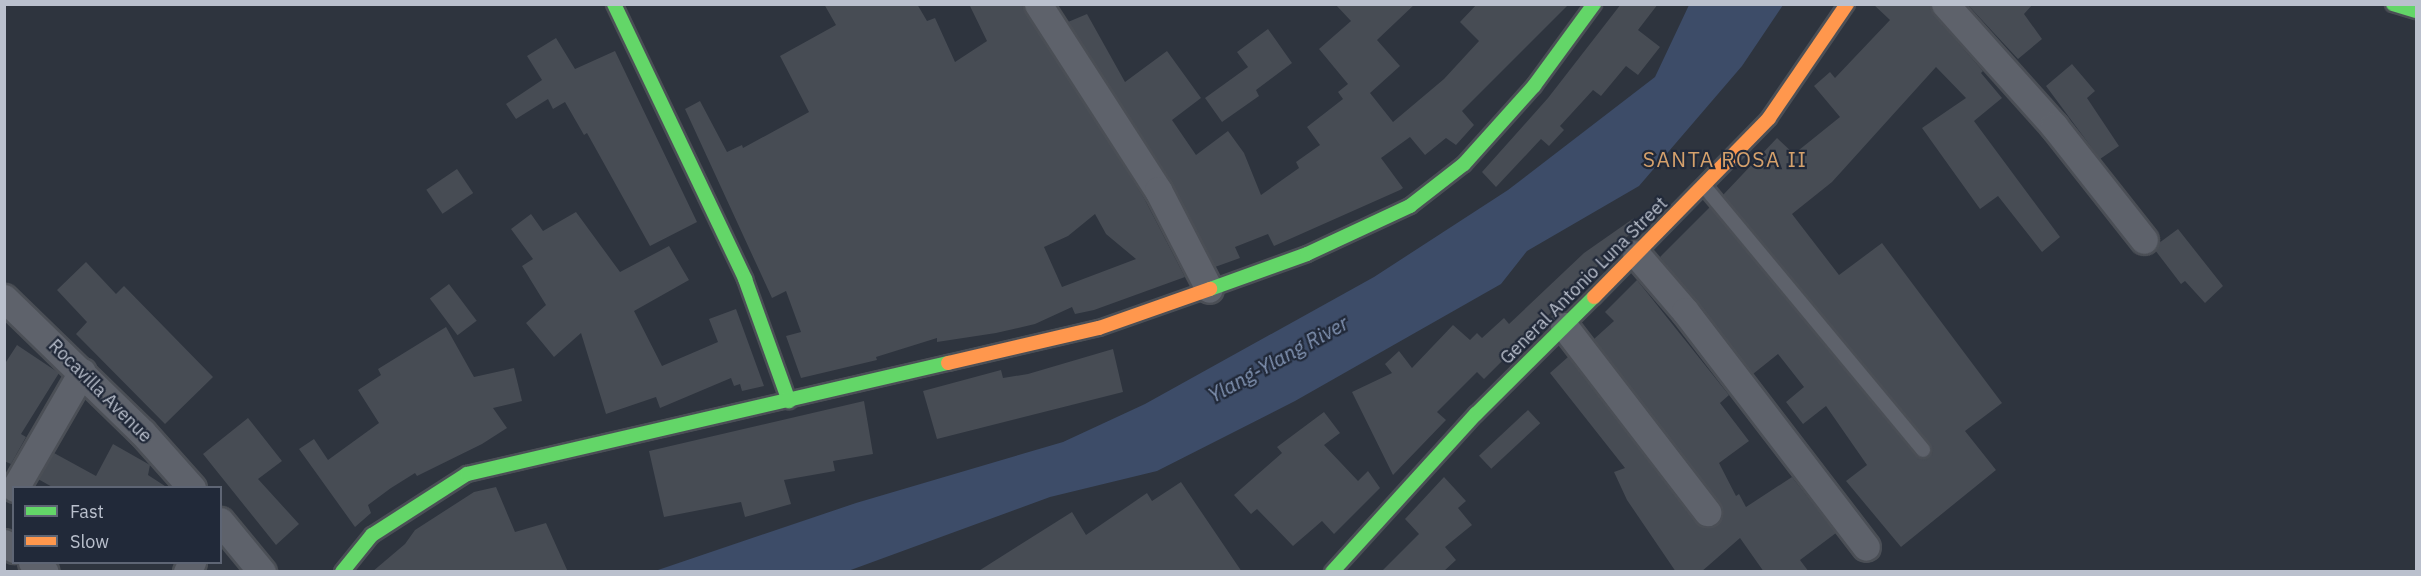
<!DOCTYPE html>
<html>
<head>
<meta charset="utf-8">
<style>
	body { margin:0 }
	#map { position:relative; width:2421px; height:576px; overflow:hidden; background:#2e343e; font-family:"IBM Plex Sans",sans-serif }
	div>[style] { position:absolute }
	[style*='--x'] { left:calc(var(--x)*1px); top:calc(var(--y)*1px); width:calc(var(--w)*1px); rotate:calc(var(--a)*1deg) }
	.water>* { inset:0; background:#3d4c68 }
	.building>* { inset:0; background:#474c54; transform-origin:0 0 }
	.roads { filter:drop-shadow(2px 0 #4b4f56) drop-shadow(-2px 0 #4b4f56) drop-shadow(0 2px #4b4f56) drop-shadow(0 -2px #4b4f56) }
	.lane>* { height:14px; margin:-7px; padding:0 7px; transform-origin:7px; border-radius:7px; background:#5e626b }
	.street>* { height:27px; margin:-13.5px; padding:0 13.5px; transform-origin:13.5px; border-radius:13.5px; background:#5e626b }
	.fast>* { height:14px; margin:-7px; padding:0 7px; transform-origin:7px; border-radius:7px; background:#63d668 }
	.slow>* { height:14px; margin:-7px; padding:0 7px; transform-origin:7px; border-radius:7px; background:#ff974d }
	span { translate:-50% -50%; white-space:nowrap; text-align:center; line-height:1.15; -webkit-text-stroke:4.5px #212939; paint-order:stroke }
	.street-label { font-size:18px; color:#bac0cd }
	.water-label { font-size:20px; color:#8294b3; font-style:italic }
	.quarter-label { font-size:21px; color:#d5a16c; letter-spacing:1.5px }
	.frame { position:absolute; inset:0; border:6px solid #bac0cd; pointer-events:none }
	.legend { position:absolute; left:12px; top:486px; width:210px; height:78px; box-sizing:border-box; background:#212939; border:2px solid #5e6574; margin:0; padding:8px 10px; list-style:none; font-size:18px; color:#bac0cd }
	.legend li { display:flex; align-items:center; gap:12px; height:30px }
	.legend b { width:30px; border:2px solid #5e6574 }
</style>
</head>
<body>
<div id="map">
	<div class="water">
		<i style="clip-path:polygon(1689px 5px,1783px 5px,1742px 66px,1639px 186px,1527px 251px,1501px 284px,1295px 401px,1157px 471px,1050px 497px,848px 571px,655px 571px,856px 503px,1063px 442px,1145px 404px,1374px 277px,1508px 190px,1655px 77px)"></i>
	</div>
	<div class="building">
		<i style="clip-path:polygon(evenodd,824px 4px,917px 4px,927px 21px,935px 18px,955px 62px,987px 41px,969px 4px,1022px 4px,1144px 198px,1185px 277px,1094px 310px,1075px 314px,1072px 307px,1035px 324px,996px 333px,937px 342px,937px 338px,876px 357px,877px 360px,801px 378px,786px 336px,801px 332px,786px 291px,772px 298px,685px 109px,700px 101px,727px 152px,742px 145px,743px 148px,809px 112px,780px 56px,836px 25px,824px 4px,1095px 214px,1106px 234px,1136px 259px,1062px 287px,1044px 247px,1068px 236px,1095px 214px)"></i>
		<i style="clip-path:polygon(1335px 4px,1415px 4px,1377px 40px,1400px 66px,1370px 93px,1393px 122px,1444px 79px,1479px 41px,1460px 22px,1477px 4px,1569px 4px,1462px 111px,1474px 125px,1456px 145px,1446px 138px,1425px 155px,1410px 137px,1381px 158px,1403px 188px,1400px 190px,1274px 246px,1268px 234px,1235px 247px,1240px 258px,1215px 267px,1171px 181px,1068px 22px,1087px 14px,1125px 82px,1167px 51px,1201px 98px,1172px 120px,1196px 155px,1228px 131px,1244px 153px,1261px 195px,1299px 168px,1296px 162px,1320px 145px,1307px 127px,1343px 99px,1338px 92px,1348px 84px,1319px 49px,1351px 21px)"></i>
		<i style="clip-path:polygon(1621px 4px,1658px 4px,1638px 30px,1660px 47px,1638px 75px,1626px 66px,1601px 96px,1593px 90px,1560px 126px,1564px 130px,1549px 146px,1541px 139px,1496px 187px,1482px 172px,1548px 98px)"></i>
		<i style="clip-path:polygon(1873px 4px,1930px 4px,1933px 14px,1983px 71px,1981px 73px,2002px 98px,1974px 121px,2060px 237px,2042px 252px,1998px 196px,1980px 209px,1922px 128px,1966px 98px,1936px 67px,1832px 182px,1792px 214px,1839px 275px,1882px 243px,2002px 403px,1965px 431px,1996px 470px,1901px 547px,1846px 481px,1867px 465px,1826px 406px,1803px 424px,1786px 402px,1804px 387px,1778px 354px,1753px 374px,1660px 257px,1710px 207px,1916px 456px,1929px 456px,1930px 444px,1723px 195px,1777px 138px,1794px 154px,1840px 117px,1814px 86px,1830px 72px,1835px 78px,1890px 20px)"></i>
		<i style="clip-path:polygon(1967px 4px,2033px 4px,2024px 14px,2042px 39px,2018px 59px)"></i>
		<i style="clip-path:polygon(1268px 29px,1292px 63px,1256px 90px,1259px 96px,1222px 122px,1205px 98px,1248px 67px,1237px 52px)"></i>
		<i style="clip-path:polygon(556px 38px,575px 69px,615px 51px,697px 222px,650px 246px,587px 133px,584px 135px,565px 102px,553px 109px,548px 99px,516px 119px,506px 104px,542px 80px,527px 56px)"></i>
		<i style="clip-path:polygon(2072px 64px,2095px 91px,2087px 98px,2119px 146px,2100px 159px,2046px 86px)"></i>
		<i style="left:457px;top:169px;width:29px;height:37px;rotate:56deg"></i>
		<i style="clip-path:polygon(576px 212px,620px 272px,669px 246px,689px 280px,634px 311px,662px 366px,718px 342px,709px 319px,736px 309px,764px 386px,742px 391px,740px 384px,734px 386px,731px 378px,660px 408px,656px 397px,606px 414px,581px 333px,554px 357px,526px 323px,546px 305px,522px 266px,533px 259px,511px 229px,531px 214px,543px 231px)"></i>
		<i style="clip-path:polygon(1634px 218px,1639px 225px,1484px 379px,1477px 372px,1437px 412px,1446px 420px,1393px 475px,1352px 392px,1392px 373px,1385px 364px,1399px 351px,1412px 368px,1453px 325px,1470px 340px,1477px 333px,1482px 338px,1504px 318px,1509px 324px,1584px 253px)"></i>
		<i style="clip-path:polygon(2178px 229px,2223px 286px,2205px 303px,2185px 281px,2181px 284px,2155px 250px,2159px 243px)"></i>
		<i style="clip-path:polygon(86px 262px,116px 294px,124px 286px,213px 377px,165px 424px,76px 334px,87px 322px,57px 290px)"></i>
		<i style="clip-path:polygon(1637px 280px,1729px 395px,1720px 403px,1749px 441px,1719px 463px,1736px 496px,1739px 494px,1746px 507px,1792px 477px,1836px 533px,1800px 560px,1809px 572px,1764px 572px,1740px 538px,1701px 572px,1676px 572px,1627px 500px,1614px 472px,1625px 468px,1550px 373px,1568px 357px,1695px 522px,1708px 528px,1717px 524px,1723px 511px,1719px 502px,1594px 339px,1614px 321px,1605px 312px)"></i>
		<i style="left:449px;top:284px;width:46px;height:24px;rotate:53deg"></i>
		<i style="clip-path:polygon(446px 327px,474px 377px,514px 368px,522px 401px,493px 408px,507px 428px,482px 444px,417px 476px,415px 473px,391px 488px,368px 505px,371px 513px,355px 527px,299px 449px,314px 439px,328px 460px,379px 423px,358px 390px,381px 375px,378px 369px)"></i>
		<i style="clip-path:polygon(17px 345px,59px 373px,21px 434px,26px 437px,11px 464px,4px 461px,4px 365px)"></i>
		<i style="clip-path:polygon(1113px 349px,1123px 392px,937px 439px,923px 391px,1001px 370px,1003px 378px,1028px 374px)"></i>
		<i style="clip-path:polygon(864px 401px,873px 454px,833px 461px,835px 471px,784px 480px,791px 504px,745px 517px,741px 502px,664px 517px,649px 451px)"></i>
		<i style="left:1528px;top:410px;width:18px;height:67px;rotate:47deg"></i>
		<i style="clip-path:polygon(1324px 412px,1340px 433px,1324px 445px,1358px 481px,1368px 471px,1380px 488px,1334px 534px,1322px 521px,1293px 546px,1257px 509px,1251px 514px,1234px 495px,1282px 453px,1277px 447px)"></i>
		<i style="clip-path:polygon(248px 418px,282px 461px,258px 479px,299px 524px,276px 545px,203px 454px)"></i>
		<i style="clip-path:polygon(113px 444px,150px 465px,148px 475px,168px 488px,54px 488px,38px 479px,54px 453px,96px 476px)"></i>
		<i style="clip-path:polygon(1444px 477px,1466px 501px,1458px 508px,1472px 525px,1445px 547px,1456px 560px,1443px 572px,1381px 572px,1419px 534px,1405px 519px)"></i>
		<i style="clip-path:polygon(1181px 482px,1242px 572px,977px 572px,1072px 512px,1086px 535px,1147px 493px,1152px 501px)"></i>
		<i style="clip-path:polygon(496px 487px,515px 532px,546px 523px,568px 572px,372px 572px,405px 544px,415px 530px,474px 492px)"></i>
	</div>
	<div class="roads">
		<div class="lane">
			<i style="--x:1704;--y:186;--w:343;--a:50.3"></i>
		</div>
		<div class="street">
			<i style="--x:1038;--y:4;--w:221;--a:57.2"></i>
			<i style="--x:1158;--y:190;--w:111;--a:62.7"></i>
			<i style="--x:1945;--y:4;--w:164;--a:48.2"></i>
			<i style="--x:2054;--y:126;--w:145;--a:51.7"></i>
			<i style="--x:1636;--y:254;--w:75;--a:49.3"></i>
			<i style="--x:1685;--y:311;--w:297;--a:52.5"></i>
			<i style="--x:4;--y:298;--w:192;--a:44.2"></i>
			<i style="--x:142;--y:432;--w:75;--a:48.2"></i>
			<i style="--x:1564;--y:326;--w:235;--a:52.4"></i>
			<i style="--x:15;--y:488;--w:134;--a:-60"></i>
			<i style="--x:220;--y:521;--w:66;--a:50.5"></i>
			<i style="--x:4;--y:543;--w:12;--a:31"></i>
			<i style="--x:32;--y:562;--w:16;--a:38"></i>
			<i style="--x:187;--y:572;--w:11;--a:-63"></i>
		</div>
		<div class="fast">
			<i style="--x:614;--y:4;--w:305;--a:64.5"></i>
			<i style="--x:745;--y:279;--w:130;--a:70.2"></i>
			<i style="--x:2393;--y:4;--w:24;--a:17"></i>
			<i style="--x:1210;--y:289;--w:103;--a:-19.8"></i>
			<i style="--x:1307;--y:254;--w:114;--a:-25"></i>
			<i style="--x:1410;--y:206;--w:68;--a:-37.9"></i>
			<i style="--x:1464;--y:164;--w:105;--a:-48.1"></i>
			<i style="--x:1534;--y:86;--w:102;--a:-53.8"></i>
			<i style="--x:342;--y:572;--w:48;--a:-51"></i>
			<i style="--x:372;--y:535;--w:113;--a:-32.7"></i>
			<i style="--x:467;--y:474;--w:494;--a:-13"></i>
			<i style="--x:1332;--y:572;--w:214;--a:-47.7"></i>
			<i style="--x:1476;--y:414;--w:166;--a:-44.8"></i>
		</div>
		<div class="slow">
			<i style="--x:1594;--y:297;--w:250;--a:-45.6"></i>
			<i style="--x:1769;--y:118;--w:138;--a:-55.6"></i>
			<i style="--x:948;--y:363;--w:155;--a:-13.1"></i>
			<i style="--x:1099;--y:328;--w:118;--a:-19.4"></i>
		</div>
	</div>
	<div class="street-label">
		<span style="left:1584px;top:281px;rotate:-45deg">General Antonio Luna Street</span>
		<span style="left:100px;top:391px;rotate:45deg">Rocavilla Avenue</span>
	</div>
	<div class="water-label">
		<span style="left:1278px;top:359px;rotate:-29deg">Ylang-Ylang River</span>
	</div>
	<div class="quarter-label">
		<span style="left:1725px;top:159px">SANTA ROSA II</span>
	</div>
	<div class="frame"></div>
	<ul class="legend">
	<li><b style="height:8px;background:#63d668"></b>Fast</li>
	<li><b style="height:8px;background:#ff974d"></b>Slow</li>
	</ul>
</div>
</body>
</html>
